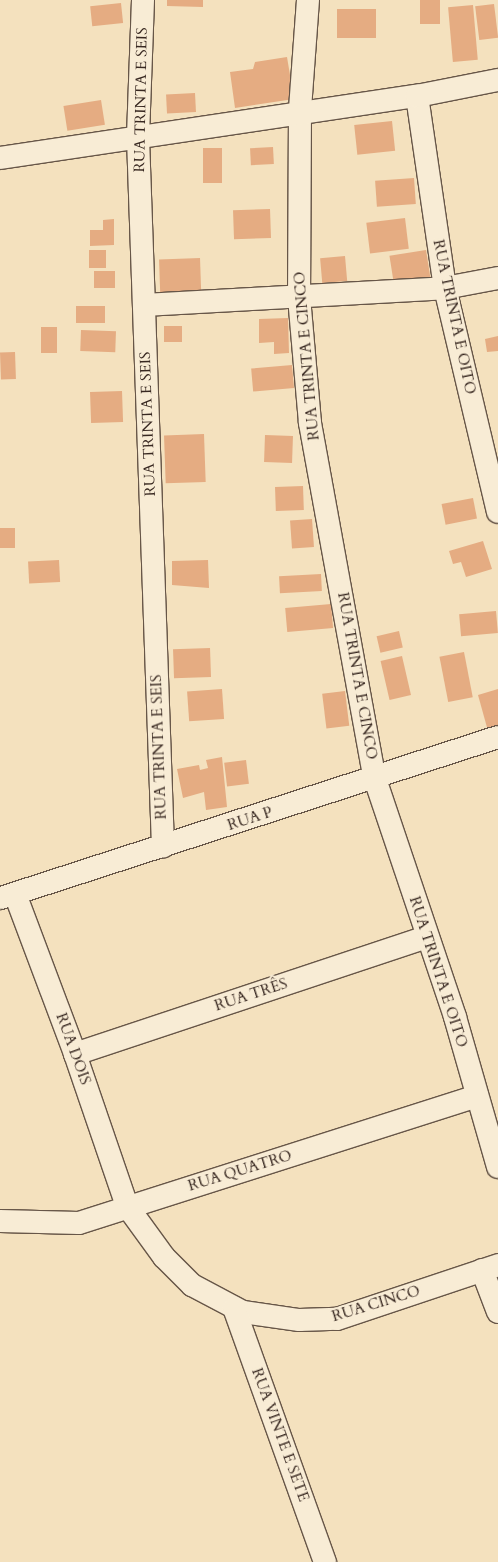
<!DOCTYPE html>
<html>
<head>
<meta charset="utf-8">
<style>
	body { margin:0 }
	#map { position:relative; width:498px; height:1562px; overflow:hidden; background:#f4e1be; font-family:Cardo,serif }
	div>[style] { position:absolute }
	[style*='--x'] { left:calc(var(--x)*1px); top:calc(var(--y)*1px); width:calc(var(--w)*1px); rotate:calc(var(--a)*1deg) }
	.building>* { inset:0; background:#e5ac82; transform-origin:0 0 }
	.roads { filter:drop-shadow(1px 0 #675648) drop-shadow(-1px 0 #675648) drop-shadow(0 1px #675648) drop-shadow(0 -1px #675648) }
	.minor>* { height:22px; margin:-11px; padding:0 11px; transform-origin:11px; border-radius:11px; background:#f8ecd5 }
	span { translate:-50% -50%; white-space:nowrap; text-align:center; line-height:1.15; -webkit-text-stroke:4px #f8ecd5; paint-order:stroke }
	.street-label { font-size:15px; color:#382821 }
</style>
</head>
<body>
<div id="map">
	<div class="building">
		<i style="clip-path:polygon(167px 0,203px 0,203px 7px,167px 6px)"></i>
		<i style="left:420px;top:0;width:20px;height:24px"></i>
		<i style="left:121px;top:3px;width:20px;height:31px;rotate:84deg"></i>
		<i style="left:494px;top:4px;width:34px;height:19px;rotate:83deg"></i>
		<i style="left:473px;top:5px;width:55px;height:25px;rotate:85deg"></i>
		<i style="left:337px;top:9px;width:39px;height:29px"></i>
		<i style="clip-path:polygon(287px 57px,294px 99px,235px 108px,230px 72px,253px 69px,255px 62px)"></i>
		<i style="left:195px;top:93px;width:19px;height:29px;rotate:87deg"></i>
		<i style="left:101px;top:100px;width:25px;height:38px;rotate:81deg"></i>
		<i style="left:392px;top:121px;width:30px;height:38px;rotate:84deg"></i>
		<i style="left:273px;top:147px;width:17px;height:23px;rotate:87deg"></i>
		<i style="left:203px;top:148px;width:19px;height:35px"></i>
		<i style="left:414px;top:178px;width:26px;height:39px;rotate:86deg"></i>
		<i style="left:270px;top:209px;width:29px;height:37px;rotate:88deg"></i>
		<i style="left:405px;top:218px;width:31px;height:39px;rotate:83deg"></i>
		<i style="clip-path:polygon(114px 219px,114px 245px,90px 246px,90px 230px,103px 230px,103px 220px)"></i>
		<i style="left:106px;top:250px;width:18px;height:17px;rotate:90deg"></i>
		<i style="left:426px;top:250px;width:31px;height:37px;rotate:81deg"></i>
		<i style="left:345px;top:256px;width:25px;height:25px;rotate:85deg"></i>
		<i style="left:200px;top:258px;width:37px;height:41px;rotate:88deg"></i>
		<i style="left:94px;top:271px;width:21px;height:17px"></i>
		<i style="left:76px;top:306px;width:29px;height:17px"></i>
		<i style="clip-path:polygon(288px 318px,289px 353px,274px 354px,274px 342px,259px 343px,259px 319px)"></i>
		<i style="left:164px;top:326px;width:18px;height:16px"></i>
		<i style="left:41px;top:327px;width:16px;height:26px"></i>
		<i style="left:81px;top:330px;width:35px;height:21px;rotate:2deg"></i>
		<i style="clip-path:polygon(498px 336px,498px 351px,487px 352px,485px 339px)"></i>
		<i style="left:15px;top:352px;width:27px;height:15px;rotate:88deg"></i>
		<i style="left:292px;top:365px;width:23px;height:41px;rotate:85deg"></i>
		<i style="left:122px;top:391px;width:31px;height:32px;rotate:88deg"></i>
		<i style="left:204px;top:434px;width:48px;height:40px;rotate:88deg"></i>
		<i style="left:265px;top:435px;width:28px;height:27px;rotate:2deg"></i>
		<i style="left:303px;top:486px;width:24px;height:28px;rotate:88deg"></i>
		<i style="left:473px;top:498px;width:21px;height:32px;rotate:79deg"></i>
		<i style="left:312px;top:519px;width:28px;height:22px;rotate:86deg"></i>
		<i style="left:0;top:528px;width:15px;height:20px"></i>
		<i style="clip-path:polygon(483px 541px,492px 569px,466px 577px,461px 562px,453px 564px,449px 551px)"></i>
		<i style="left:59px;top:560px;width:22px;height:31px;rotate:87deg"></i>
		<i style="clip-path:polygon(208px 560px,209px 588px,172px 585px,172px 561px)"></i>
		<i style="left:321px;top:574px;width:17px;height:42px;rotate:87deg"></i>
		<i style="left:331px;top:604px;width:24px;height:46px;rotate:85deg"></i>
		<i style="left:496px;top:611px;width:22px;height:37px;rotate:85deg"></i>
		<i style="left:399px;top:631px;width:17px;height:23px;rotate:77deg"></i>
		<i style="left:210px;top:648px;width:29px;height:37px;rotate:88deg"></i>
		<i style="left:464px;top:652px;width:46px;height:25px;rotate:79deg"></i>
		<i style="left:402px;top:656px;width:40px;height:22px;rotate:77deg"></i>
		<i style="left:222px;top:689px;width:30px;height:35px;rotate:86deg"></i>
		<i style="clip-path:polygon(498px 689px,498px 727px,488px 731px,478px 695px)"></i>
		<i style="left:345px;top:691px;width:35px;height:23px;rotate:83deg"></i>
		<i style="clip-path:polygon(222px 757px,227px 807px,206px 810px,204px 792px,183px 798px,177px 769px,199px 765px,200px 770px,208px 768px,206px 760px)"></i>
		<i style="left:246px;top:760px;width:24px;height:22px;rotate:83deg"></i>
	</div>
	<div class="roads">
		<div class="minor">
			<i style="--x:143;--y:0;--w:138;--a:92.1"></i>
			<i style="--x:138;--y:138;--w:709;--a:87.98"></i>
			<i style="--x:308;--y:0;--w:110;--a:94.2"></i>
			<i style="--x:300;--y:110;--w:187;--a:90.3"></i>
			<i style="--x:299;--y:297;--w:126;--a:85"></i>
			<i style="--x:310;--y:423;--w:362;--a:79.7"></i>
			<i style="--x:375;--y:779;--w:251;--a:71.4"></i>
			<i style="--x:455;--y:1017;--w:156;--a:74"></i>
			<i style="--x:417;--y:96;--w:194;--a:81.7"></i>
			<i style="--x:445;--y:288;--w:230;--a:76.7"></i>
			<i style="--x:0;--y:158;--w:422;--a:-8.5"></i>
			<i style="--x:417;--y:96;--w:83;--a:-11.2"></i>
			<i style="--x:144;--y:305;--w:301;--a:-3.2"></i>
			<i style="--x:445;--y:288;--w:54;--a:-10.7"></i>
			<i style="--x:15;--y:894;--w:171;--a:69.4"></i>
			<i style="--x:75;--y:1054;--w:161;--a:71.1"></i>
			<i style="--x:127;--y:1206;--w:63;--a:54"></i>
			<i style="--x:164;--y:1257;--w:40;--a:45"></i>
			<i style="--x:192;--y:1285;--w:58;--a:27.9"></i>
			<i style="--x:243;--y:1312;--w:57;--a:8.1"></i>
			<i style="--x:299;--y:1320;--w:38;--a:-2"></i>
			<i style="--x:337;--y:1319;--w:170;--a:-18.5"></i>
			<i style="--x:1;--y:898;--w:522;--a:-17.95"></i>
			<i style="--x:75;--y:1054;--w:370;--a:-18.4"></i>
			<i style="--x:0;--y:1221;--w:79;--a:1.5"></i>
			<i style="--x:79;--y:1223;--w:418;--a:-17.7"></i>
			<i style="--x:482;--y:1270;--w:45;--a:69.1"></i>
			<i style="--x:234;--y:1308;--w:270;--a:70.3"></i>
		</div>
	</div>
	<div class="street-label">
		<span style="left:141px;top:100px;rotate:-89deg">RUA TRINTA E SEIS</span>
		<span style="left:454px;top:317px;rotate:78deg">RUA TRINTA E OITO</span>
		<span style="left:307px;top:356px;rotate:-95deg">RUA TRINTA E CINCO</span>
		<span style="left:148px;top:424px;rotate:-92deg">RUA TRINTA E SEIS</span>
		<span style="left:357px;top:676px;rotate:80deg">RUA TRINTA E CINCO</span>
		<span style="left:159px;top:747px;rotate:-92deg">RUA TRINTA E SEIS</span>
		<span style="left:250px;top:819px;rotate:-18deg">RUA P</span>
		<span style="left:438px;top:972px;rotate:72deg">RUA TRINTA E OITO</span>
		<span style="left:251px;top:995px;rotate:-18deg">RUA TRÊS</span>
		<span style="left:73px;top:1049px;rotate:70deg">RUA DOIS</span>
		<span style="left:240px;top:1171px;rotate:-17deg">RUA QUATRO</span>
		<span style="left:376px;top:1304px;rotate:-17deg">RUA CINCO</span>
		<span style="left:280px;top:1435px;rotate:70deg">RUA VINTE E SETE</span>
	</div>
</div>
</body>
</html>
